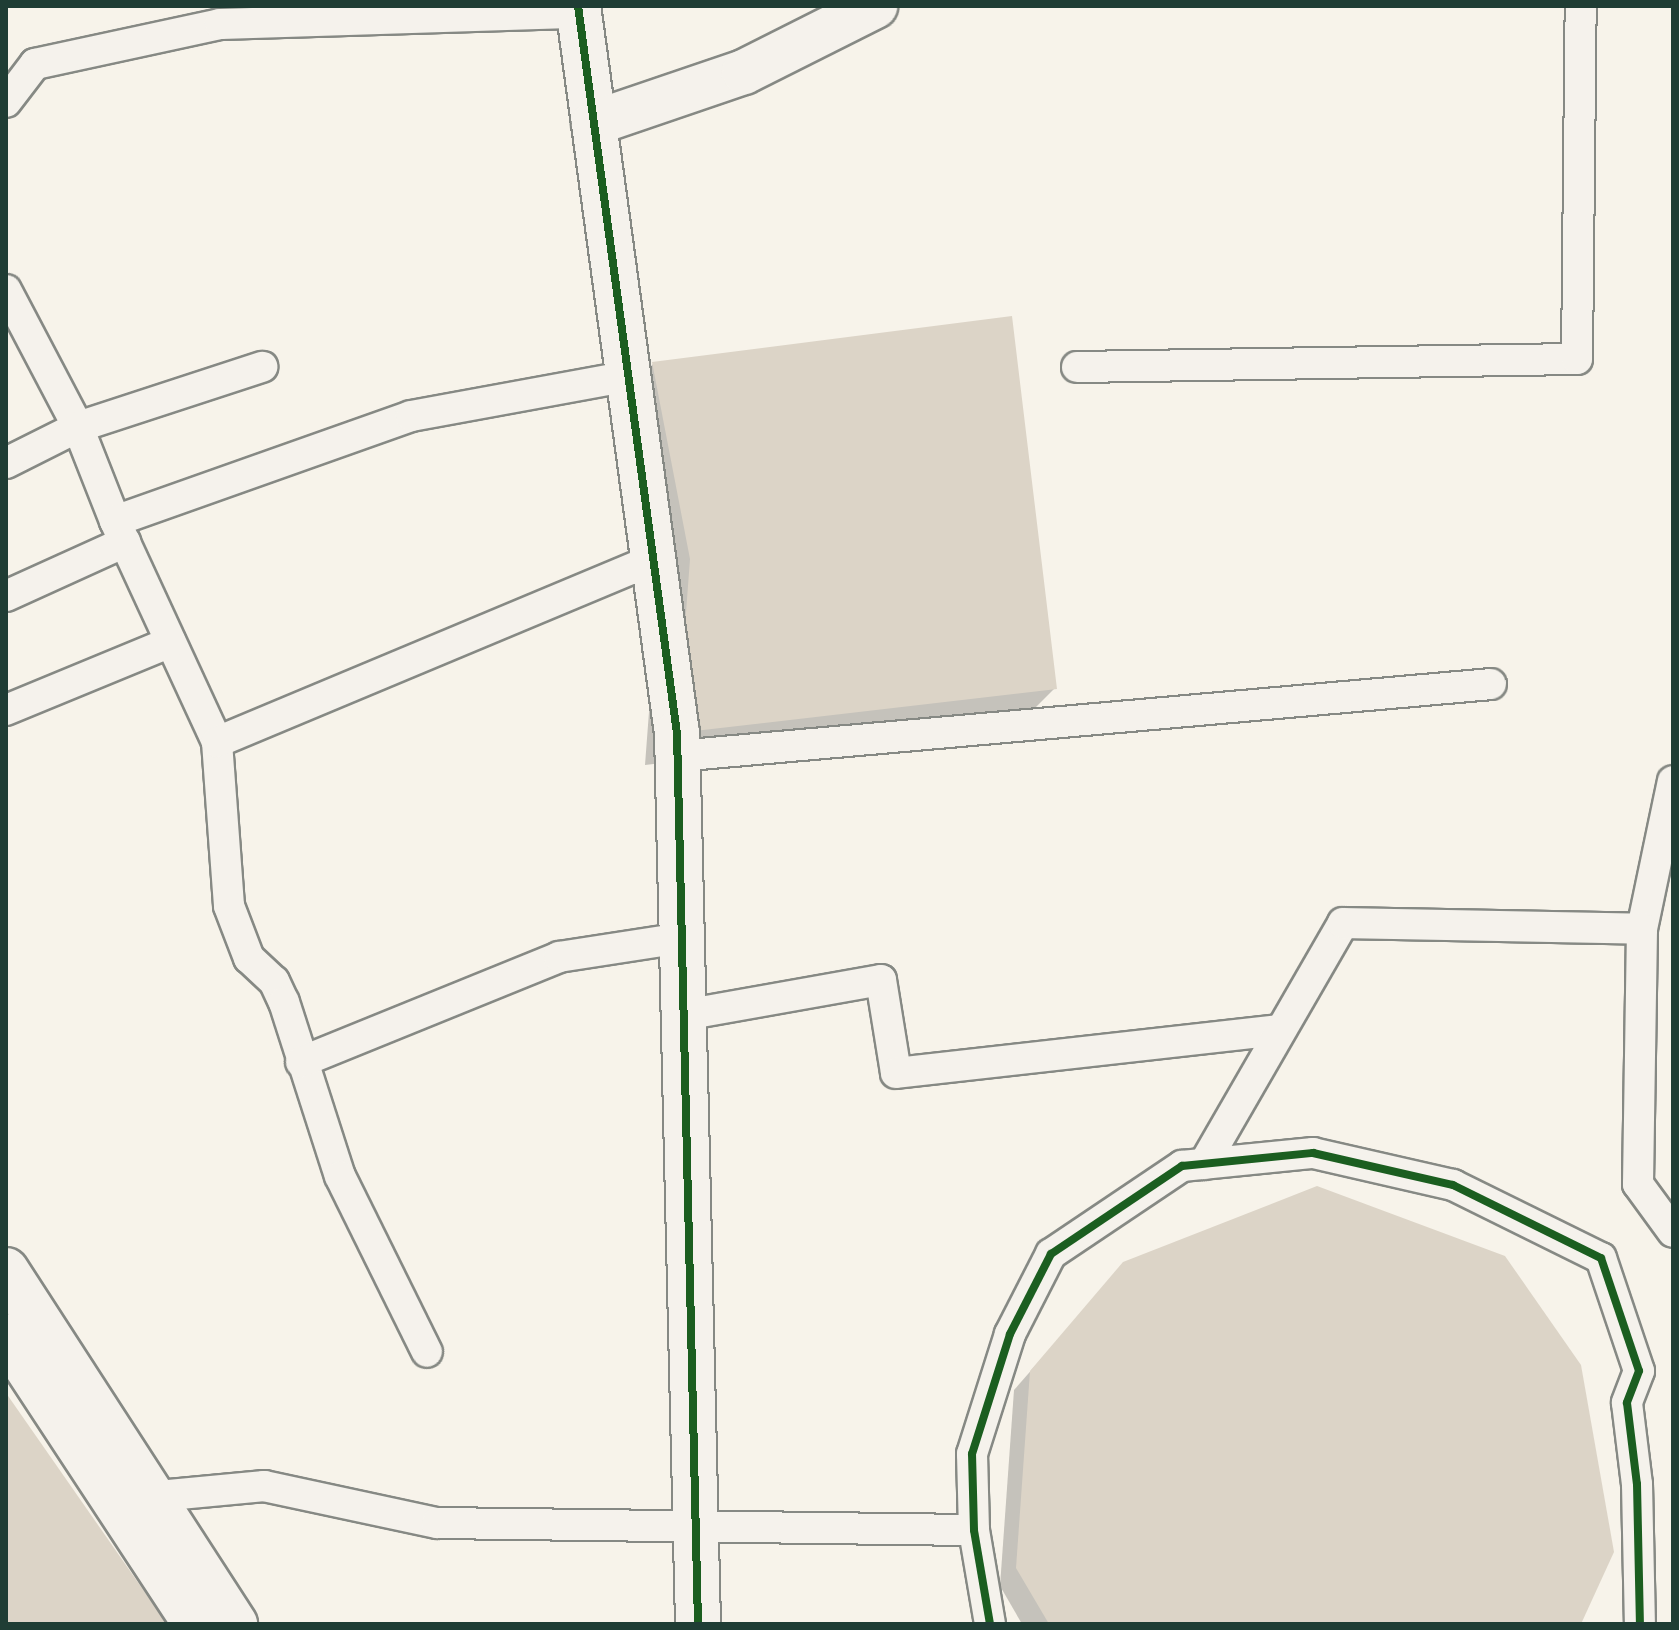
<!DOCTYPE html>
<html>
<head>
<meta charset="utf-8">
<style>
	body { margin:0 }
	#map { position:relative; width:1679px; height:1630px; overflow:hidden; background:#f7f3ea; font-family:Mali,sans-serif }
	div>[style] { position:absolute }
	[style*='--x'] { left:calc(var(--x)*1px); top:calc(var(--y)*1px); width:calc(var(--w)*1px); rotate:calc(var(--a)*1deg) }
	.shadow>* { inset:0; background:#0003 }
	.building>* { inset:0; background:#dcd4c7 }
	.roads { filter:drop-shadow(2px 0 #868984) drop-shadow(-2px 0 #868984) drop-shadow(0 2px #868984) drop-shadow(0 -2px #868984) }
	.street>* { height:30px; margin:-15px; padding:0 15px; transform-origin:15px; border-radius:15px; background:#f5f2ec }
	.secondary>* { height:44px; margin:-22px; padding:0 22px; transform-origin:22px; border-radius:22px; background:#f5f2ec }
	.cycleway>* { height:8px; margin:-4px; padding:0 4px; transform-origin:4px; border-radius:4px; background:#1b5e20 }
	span { translate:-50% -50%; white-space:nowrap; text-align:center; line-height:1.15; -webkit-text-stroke:6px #fcf5e5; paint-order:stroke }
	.frame { position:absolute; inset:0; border:8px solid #1f3d34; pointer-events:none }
</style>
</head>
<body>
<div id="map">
	<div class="shadow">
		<i style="clip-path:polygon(653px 364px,1055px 688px,1022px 721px,645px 765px,658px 592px,620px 397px)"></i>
		<i style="clip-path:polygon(1124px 1264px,1579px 1624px,1022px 1624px,1000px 1586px,1014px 1390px)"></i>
	</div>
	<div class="building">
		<i style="clip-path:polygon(1012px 316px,1057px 689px,677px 733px,690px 559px,652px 362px)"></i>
		<i style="clip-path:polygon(1317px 1186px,1505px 1256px,1581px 1365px,1614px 1552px,1581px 1624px,1049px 1624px,1016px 1568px,1030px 1371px,1123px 1262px)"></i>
		<i style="clip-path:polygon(6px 1393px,167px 1624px,6px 1624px)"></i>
	</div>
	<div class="roads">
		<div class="street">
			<i style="--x:6;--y:102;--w:48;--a:-52.7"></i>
			<i style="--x:35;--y:64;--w:189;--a:-12.2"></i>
			<i style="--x:220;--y:24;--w:359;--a:-1.8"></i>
			<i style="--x:6;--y:290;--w:155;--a:62.3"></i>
			<i style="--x:78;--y:427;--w:101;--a:68.5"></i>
			<i style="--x:115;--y:521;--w:243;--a:65.2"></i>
			<i style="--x:217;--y:742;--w:164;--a:85.8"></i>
			<i style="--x:229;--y:906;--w:56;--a:69"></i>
			<i style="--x:249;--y:958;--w:34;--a:43"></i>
			<i style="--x:274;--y:981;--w:23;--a:65"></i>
			<i style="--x:284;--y:1002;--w:183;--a:72.2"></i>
			<i style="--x:340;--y:1176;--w:196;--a:63.7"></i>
			<i style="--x:1077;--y:367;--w:500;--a:-0.92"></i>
			<i style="--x:1577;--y:359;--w:353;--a:-89.4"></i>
			<i style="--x:6;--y:463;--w:80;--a:-26.6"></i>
			<i style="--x:78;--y:427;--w:194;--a:-18.1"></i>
			<i style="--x:115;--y:521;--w:314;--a:-19.5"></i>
			<i style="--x:411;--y:416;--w:221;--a:-10.4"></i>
			<i style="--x:6;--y:596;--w:131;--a:-24.4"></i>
			<i style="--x:6;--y:710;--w:178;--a:-22.4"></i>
			<i style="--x:217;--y:742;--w:474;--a:-22.7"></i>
			<i style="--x:677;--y:756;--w:817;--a:-5.05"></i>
			<i style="--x:1642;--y:929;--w:151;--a:-78.2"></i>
			<i style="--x:684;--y:1015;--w:200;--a:-10.1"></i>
			<i style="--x:881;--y:980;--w:94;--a:80.8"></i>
			<i style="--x:896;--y:1073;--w:385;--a:-6.4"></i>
			<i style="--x:301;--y:1062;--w:279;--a:-22.1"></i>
			<i style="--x:559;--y:957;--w:124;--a:-8.8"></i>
			<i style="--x:1204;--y:1164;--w:278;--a:-60"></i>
			<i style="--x:1343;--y:923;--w:299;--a:1.1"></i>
			<i style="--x:1642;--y:929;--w:255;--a:90.9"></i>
			<i style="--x:1638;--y:1184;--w:59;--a:53.9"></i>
			<i style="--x:137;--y:1498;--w:128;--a:-5.4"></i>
			<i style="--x:264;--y:1486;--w:177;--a:12.1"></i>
			<i style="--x:437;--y:1523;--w:537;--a:0.75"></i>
			<i style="--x:990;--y:1624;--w:95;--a:-99.7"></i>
			<i style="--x:974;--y:1530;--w:76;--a:-91.5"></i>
			<i style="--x:972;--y:1454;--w:126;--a:-72.4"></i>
			<i style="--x:1010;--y:1334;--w:90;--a:-62.9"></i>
			<i style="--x:1051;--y:1254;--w:158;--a:-33.9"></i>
			<i style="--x:1182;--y:1166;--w:132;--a:-5.7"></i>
			<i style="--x:1313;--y:1153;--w:144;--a:12.9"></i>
			<i style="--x:1453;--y:1185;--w:165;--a:26.3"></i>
			<i style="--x:1601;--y:1258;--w:119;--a:71.4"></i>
			<i style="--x:1639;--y:1371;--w:34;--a:111"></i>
			<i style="--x:1627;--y:1403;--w:82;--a:83"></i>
			<i style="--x:1637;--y:1484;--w:140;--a:88.8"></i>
		</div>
		<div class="secondary">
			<i style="--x:578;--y:6;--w:734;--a:82.25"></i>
			<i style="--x:677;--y:733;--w:891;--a:88.65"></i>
			<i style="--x:594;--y:123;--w:158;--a:-18.8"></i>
			<i style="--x:744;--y:72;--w:147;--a:-26.7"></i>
			<i style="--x:6;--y:1270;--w:422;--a:57.1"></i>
			<i style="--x:6;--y:1336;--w:344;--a:56.7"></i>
		</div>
	</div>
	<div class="cycleway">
		<i style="--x:578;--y:6;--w:734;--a:82.25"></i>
		<i style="--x:677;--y:733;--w:891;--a:88.65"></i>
		<i style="--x:990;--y:1624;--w:95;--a:-99.7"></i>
		<i style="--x:974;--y:1530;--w:76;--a:-91.5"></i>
		<i style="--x:972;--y:1454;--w:126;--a:-72.4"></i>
		<i style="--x:1010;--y:1334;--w:90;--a:-62.9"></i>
		<i style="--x:1051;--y:1254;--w:158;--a:-33.9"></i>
		<i style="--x:1182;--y:1166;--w:132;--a:-5.7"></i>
		<i style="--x:1313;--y:1153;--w:144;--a:12.9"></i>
		<i style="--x:1453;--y:1185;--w:165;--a:26.3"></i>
		<i style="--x:1601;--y:1258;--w:119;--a:71.4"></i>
		<i style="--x:1639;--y:1371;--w:34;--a:111"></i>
		<i style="--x:1627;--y:1403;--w:82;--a:83"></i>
		<i style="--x:1637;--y:1484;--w:140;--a:88.8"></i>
	</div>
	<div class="frame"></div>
</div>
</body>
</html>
